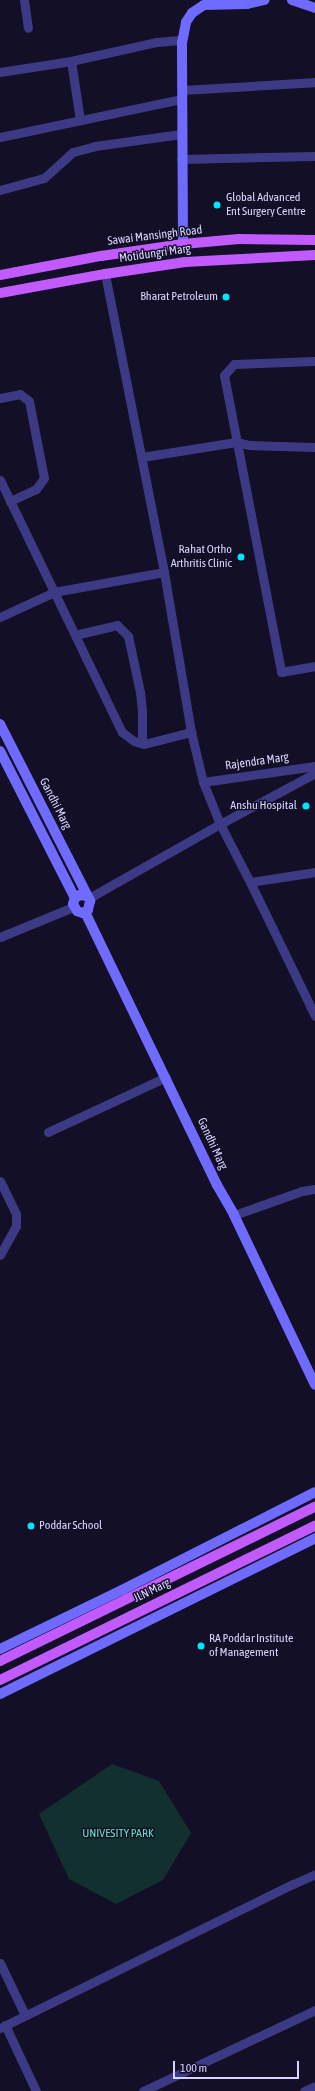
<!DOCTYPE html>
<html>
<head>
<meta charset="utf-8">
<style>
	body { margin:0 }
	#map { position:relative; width:315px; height:2091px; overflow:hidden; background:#130f26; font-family:"Asap Condensed",sans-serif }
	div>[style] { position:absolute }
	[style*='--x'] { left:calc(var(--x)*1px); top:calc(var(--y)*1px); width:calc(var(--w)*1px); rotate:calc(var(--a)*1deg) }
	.green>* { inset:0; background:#12302f }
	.street>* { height:9px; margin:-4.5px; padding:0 4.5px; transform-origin:4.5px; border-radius:4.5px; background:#3d3a85 }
	.secondary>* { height:10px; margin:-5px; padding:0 5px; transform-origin:5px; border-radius:5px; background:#6f6bff }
	.primary>* { height:10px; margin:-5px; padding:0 5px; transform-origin:5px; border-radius:5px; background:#c25bff }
	.dots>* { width:11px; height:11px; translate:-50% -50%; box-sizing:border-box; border:2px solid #130f26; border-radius:50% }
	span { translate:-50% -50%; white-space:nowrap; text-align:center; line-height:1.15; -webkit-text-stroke:3px #130f26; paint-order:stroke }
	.poi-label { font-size:12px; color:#d9d4ff }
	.left { translate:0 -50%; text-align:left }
	.right { translate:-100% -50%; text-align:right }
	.street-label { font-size:12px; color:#d9d4ff }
	.park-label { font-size:12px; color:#5fe0c0 }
	.scale { position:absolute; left:173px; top:2061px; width:126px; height:18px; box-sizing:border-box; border:2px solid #d9d4ff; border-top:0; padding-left:5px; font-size:12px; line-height:14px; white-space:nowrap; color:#d9d4ff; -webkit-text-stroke:3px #130f26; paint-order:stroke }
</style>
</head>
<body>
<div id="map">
	<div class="green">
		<i style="clip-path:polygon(112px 1764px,159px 1781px,191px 1833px,163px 1880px,116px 1904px,69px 1879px,39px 1814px)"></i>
	</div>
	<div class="street">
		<i style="--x:24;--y:0;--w:28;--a:82"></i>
		<i style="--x:71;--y:61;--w:60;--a:81.3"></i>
		<i style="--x:0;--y:72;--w:72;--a:-8.8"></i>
		<i style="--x:71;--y:61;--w:88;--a:-12.5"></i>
		<i style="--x:157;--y:42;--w:25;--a:-5"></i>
		<i style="--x:182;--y:90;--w:133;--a:-3.4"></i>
		<i style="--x:0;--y:137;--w:186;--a:-11.8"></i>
		<i style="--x:181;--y:159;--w:134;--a:-1.3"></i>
		<i style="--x:0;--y:190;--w:46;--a:-15.3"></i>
		<i style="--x:44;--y:178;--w:39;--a:-42"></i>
		<i style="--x:73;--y:152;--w:23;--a:-15"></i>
		<i style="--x:95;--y:146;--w:87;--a:-7.9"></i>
		<i style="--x:105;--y:274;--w:304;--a:78.8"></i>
		<i style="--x:164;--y:572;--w:162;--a:80.4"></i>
		<i style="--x:191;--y:732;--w:51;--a:76.5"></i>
		<i style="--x:203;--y:782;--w:45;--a:68"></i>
		<i style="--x:220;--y:824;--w:65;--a:62.7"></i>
		<i style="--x:250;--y:882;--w:149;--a:64.1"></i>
		<i style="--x:315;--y:361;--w:81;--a:177.9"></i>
		<i style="--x:234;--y:364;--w:15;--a:132"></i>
		<i style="--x:224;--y:375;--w:302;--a:79.1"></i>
		<i style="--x:281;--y:672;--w:35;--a:-10"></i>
		<i style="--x:0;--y:398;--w:20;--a:-11"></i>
		<i style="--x:20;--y:394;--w:11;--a:38"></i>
		<i style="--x:29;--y:401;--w:78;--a:79"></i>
		<i style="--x:44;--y:478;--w:14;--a:126"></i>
		<i style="--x:36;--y:489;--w:29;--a:155"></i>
		<i style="--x:142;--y:457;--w:95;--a:-9.1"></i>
		<i style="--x:236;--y:442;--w:13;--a:13"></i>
		<i style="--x:249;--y:445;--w:66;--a:1.7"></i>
		<i style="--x:0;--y:480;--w:280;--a:64.2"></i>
		<i style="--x:122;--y:732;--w:15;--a:37"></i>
		<i style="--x:134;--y:741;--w:10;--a:17"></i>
		<i style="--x:144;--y:744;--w:49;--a:-14.3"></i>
		<i style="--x:0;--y:617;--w:60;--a:-24.8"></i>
		<i style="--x:54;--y:592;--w:112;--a:-10.3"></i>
		<i style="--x:75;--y:635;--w:43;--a:-13.4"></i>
		<i style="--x:117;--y:625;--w:16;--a:45"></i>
		<i style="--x:128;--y:636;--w:57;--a:77.9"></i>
		<i style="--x:140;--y:692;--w:18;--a:84"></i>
		<i style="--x:142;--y:710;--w:33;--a:90"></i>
		<i style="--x:203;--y:782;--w:113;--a:-8.1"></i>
		<i style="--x:250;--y:882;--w:66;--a:-8.7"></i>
		<i style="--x:89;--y:898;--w:150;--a:-29.5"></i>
		<i style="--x:220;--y:824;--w:108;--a:-28.2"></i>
		<i style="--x:0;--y:937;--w:79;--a:-22.3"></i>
		<i style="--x:48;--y:1132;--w:130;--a:-25"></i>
		<i style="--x:0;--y:1181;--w:37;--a:64"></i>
		<i style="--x:16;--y:1214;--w:12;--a:90"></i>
		<i style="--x:16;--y:1226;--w:33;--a:119"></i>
		<i style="--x:234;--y:1215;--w:72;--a:-19.4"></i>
		<i style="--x:302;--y:1191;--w:13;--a:-9"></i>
		<i style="--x:0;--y:1963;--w:58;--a:64.3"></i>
		<i style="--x:5;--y:2025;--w:73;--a:64.8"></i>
		<i style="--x:0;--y:2028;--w:326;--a:-26.2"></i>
		<i style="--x:293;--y:1884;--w:24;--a:-24"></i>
		<i style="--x:143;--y:2091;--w:190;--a:-25.2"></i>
		<i style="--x:304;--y:2091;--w:12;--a:-24"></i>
	</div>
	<div class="secondary">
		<i style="--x:292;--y:0;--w:24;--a:19"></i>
		<i style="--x:183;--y:244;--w:201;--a:-90.3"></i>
		<i style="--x:182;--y:43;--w:21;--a:-79"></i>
		<i style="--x:186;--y:22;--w:11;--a:-56"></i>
		<i style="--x:192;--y:13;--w:14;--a:-34"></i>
		<i style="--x:204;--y:5;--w:43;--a:-1.3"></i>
		<i style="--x:247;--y:4;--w:18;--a:-13"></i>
		<i style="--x:0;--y:724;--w:199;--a:63"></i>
		<i style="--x:90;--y:901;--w:9;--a:103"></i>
		<i style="--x:88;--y:910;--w:6;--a:149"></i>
		<i style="--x:83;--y:913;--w:6;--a:-162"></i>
		<i style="--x:77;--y:911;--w:8;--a:-120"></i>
		<i style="--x:73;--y:904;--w:6;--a:-72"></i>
		<i style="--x:75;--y:898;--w:6;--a:-31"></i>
		<i style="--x:80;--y:895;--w:7;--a:8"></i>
		<i style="--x:0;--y:751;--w:165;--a:63"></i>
		<i style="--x:85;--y:912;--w:303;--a:64.2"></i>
		<i style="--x:217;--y:1185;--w:34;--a:60"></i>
		<i style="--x:234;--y:1215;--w:188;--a:64.5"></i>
		<i style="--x:0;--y:1649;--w:136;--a:-25.8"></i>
		<i style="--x:122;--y:1590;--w:216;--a:-26.9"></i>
		<i style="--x:0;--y:1694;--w:352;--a:-26.3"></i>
	</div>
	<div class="primary">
		<i style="--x:0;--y:275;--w:103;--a:-10.7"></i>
		<i style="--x:101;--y:256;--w:83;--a:-8.3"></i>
		<i style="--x:183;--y:244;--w:56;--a:-5.1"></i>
		<i style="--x:239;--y:239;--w:76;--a:0.8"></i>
		<i style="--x:0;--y:293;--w:107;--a:-10.3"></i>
		<i style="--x:105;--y:274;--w:81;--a:-8.5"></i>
		<i style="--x:185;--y:262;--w:130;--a:-3.1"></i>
		<i style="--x:0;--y:1661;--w:351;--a:-26.1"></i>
		<i style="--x:0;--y:1680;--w:351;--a:-26.1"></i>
	</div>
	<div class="dots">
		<i style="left:217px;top:205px;background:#00e5ff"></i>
		<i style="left:226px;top:297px;background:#00e5ff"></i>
		<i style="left:241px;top:557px;background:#00e5ff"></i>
		<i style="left:306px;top:806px;background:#00e5ff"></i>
		<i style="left:31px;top:1526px;background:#00e5ff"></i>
		<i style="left:201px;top:1646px;background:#00e5ff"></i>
	</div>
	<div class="poi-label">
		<span class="left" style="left:226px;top:205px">Global Advanced<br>Ent Surgery Centre</span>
		<span class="right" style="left:218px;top:297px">Bharat Petroleum</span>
		<span class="right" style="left:232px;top:557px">Rahat Ortho<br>Arthritis Clinic</span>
		<span class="right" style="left:297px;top:806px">Anshu Hospital</span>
		<span class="left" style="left:39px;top:1526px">Poddar School</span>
		<span class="left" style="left:209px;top:1646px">RA Poddar Institute<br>of Management</span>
	</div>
	<div class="street-label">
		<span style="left:155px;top:236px;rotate:-7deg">Sawai Mansingh Road</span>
		<span style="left:155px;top:254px;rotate:-8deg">Motidungri Marg</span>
		<span style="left:257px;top:762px;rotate:-8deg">Rajendra Marg</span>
		<span style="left:55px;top:804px;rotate:63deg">Gandhi Marg</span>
		<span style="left:212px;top:1144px;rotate:65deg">Gandhi Marg</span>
		<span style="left:152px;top:1591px;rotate:-26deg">JLN Marg</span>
	</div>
	<div class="park-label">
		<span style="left:118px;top:1834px">UNIVESITY PARK</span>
	</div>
	<div class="scale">100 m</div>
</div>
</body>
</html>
